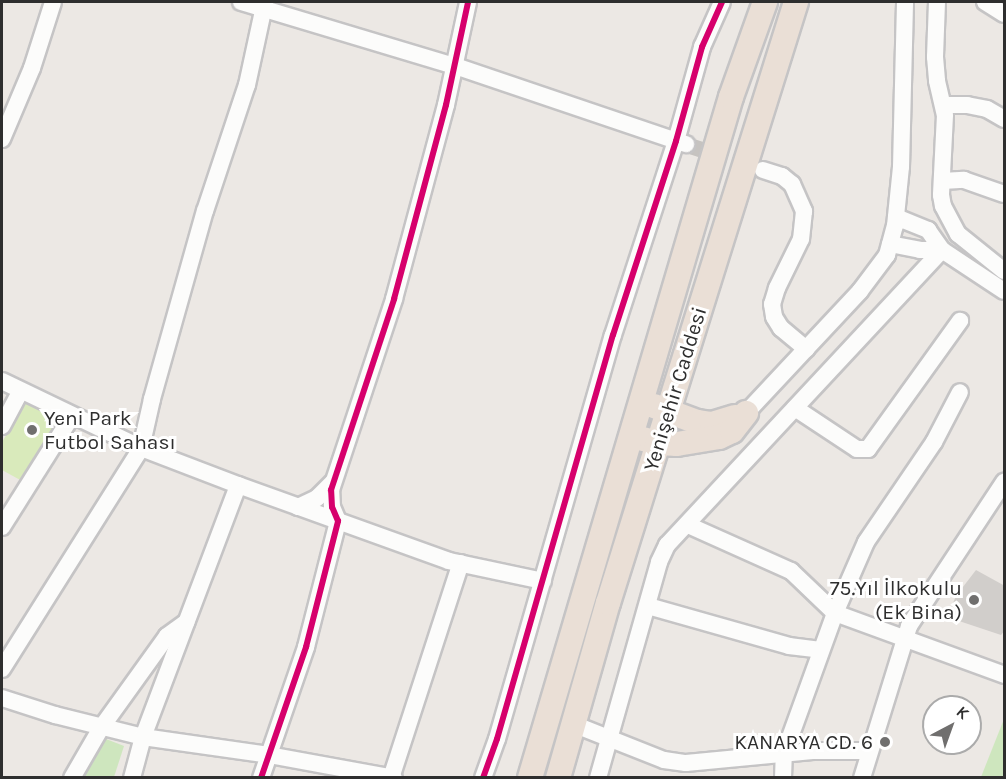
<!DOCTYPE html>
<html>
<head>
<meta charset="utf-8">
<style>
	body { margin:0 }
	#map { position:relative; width:1006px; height:779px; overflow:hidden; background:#ece8e4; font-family:Karla,sans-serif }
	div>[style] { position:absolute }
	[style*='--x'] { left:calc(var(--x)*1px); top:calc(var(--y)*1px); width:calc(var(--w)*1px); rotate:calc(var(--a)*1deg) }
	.green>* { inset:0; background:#cee6be }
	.pitch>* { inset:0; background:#d9eabb }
	.building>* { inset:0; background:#d1cecb }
	.minor-tunnel>* { height:16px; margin-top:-8px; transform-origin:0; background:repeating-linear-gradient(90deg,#c6c3c0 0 16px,transparent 0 24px) }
	.roads { filter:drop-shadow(2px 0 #c5c4c5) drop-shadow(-2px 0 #c5c4c5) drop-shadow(0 2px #c5c4c5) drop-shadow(0 -2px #c5c4c5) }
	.minor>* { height:16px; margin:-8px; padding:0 8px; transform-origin:8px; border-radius:8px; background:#fcfcfb }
	.highway>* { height:24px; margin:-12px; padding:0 12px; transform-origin:12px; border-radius:12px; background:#eadfd6 }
	.cycleway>* { height:6px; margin:-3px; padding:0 3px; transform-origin:3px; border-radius:3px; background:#d6006c }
	.dots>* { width:16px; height:16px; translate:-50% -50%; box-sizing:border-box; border:3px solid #fff; border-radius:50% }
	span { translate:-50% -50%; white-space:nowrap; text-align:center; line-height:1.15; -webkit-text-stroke:6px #fff; paint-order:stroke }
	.street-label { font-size:21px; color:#2e2e2e }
	.poi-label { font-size:21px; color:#2e2e2e }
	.left { translate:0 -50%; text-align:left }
	.right { translate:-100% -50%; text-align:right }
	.frame { position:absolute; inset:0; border:3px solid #2e2e2e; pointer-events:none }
	.north { position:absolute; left:922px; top:695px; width:60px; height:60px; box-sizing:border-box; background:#fff; border:2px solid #ababab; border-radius:50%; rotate:41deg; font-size:16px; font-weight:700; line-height:24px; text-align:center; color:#2e2e2e }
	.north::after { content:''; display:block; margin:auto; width:21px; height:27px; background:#706f6e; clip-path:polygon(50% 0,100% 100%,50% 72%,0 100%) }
</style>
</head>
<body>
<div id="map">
	<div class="green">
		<i style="clip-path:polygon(1004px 719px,1004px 777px,981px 777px)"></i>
		<i style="clip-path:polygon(106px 739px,124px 746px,114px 777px,84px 777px)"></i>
	</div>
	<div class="pitch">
		<i style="clip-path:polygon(28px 400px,64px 417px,22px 481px,2px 470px,2px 442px)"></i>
	</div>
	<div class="building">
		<i style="clip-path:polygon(976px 570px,1005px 586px,1005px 630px,1001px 635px,947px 617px,956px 596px)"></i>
	</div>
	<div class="minor-tunnel">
		<i style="--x:687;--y:145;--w:71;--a:18.2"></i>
	</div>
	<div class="roads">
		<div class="minor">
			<i style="--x:241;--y:2;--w:223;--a:16.7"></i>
			<i style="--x:455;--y:66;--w:244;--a:18.7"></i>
			<i style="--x:937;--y:2;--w:55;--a:92.1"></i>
			<i style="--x:935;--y:57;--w:24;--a:85"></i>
			<i style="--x:937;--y:81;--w:35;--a:77"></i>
			<i style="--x:945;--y:115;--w:80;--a:92.9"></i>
			<i style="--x:941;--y:195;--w:11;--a:80"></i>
			<i style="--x:943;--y:206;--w:32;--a:62"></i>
			<i style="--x:958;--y:234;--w:59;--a:38.8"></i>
			<i style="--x:985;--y:2;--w:22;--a:32"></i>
			<i style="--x:944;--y:105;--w:23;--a:0"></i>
			<i style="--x:967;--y:105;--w:20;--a:11"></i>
			<i style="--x:987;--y:109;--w:20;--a:30"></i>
			<i style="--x:2;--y:139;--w:77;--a:-67.1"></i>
			<i style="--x:32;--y:68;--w:69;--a:-72.3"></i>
			<i style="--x:763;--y:170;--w:20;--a:18"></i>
			<i style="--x:782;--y:176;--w:13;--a:39"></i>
			<i style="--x:792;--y:184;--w:30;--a:66"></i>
			<i style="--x:804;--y:211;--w:28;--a:96"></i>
			<i style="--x:801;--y:239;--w:55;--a:116.1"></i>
			<i style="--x:777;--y:288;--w:17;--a:107"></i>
			<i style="--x:772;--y:304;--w:13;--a:81"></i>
			<i style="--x:774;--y:317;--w:13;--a:58"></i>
			<i style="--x:781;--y:328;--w:33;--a:40"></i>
			<i style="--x:942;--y:181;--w:22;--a:-3"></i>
			<i style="--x:964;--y:180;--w:42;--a:19.3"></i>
			<i style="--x:896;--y:217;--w:35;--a:22"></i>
			<i style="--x:928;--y:230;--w:24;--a:55"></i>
			<i style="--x:942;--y:250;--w:74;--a:33.5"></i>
			<i style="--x:890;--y:244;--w:31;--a:11"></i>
			<i style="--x:920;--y:250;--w:22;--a:0"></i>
			<i style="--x:2;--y:381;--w:154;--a:25.7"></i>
			<i style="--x:141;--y:448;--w:104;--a:20.9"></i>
			<i style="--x:238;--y:485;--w:224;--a:19.8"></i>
			<i style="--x:449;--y:561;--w:96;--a:12"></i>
			<i style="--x:795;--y:408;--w:74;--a:33.5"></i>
			<i style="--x:857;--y:449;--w:11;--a:0"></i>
			<i style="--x:868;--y:449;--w:158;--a:-54.3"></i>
			<i style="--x:746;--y:413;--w:167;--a:-46.9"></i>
			<i style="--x:860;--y:291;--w:45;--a:-53.1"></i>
			<i style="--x:887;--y:255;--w:30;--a:-75"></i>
			<i style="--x:895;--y:226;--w:59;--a:-84.2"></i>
			<i style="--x:901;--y:167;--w:165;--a:-88.6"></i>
			<i style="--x:2;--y:426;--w:40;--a:-62"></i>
			<i style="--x:298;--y:507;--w:21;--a:-25"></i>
			<i style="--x:317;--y:498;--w:23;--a:-45"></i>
			<i style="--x:688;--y:525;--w:113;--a:24.1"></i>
			<i style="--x:791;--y:571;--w:61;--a:43.7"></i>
			<i style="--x:835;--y:613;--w:180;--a:20.1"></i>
			<i style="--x:2;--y:527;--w:131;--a:-57.8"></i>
			<i style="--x:648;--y:606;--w:147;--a:15.8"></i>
			<i style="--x:789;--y:646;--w:32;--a:7"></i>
			<i style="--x:2;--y:669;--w:261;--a:-57.8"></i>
			<i style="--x:141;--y:448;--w:50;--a:-77.3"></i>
			<i style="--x:152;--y:399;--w:195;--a:-74.3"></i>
			<i style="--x:205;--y:211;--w:133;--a:-71.6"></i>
			<i style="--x:247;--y:85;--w:85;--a:-77.8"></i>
			<i style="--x:2;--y:698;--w:56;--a:17.8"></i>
			<i style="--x:55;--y:715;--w:91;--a:14"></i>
			<i style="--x:143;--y:737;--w:127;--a:8.1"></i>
			<i style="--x:269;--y:755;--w:127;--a:10.4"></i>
			<i style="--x:573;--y:724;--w:98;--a:21.6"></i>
			<i style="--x:664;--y:760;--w:22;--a:8"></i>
			<i style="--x:686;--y:763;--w:127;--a:-5.4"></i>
			<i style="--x:812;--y:751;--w:57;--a:0"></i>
			<i style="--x:72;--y:778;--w:58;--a:-59.9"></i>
			<i style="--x:101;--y:728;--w:113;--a:-54.3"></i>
			<i style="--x:167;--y:636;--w:24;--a:-36"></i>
			<i style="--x:132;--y:778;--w:42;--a:-75"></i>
			<i style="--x:143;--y:737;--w:269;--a:-69.3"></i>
			<i style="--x:261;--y:778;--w:139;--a:-71"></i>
			<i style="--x:306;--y:647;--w:130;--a:-75.7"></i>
			<i style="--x:338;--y:521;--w:15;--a:-113"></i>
			<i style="--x:332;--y:507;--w:17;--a:-93"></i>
			<i style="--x:331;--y:490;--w:201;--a:-71.7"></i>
			<i style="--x:394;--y:299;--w:201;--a:-75"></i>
			<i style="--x:446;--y:105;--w:105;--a:-77.9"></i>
			<i style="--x:391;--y:778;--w:226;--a:-72"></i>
			<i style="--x:483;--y:778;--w:41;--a:-70.3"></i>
			<i style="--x:497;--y:739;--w:420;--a:-74"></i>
			<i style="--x:613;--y:335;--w:204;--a:-72"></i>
			<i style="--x:676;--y:141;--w:98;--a:-74.5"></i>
			<i style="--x:702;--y:47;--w:49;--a:-66"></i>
			<i style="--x:598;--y:778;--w:224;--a:-74.2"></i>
			<i style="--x:659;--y:562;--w:19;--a:-65"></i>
			<i style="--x:667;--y:545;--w:403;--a:-47"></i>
			<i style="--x:783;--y:778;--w:24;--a:-88"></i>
			<i style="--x:784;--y:754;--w:150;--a:-70.1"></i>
			<i style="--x:835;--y:613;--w:77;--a:-66.4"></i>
			<i style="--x:866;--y:542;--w:121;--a:-55.8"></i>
			<i style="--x:934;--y:442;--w:56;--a:-62.5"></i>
			<i style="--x:862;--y:778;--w:159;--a:-72.8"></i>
			<i style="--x:909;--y:626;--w:173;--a:-56.6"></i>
		</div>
		<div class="highway">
			<i style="--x:654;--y:406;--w:46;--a:20.4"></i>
			<i style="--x:697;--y:422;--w:15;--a:8"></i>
			<i style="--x:712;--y:424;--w:24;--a:-17"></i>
			<i style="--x:643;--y:439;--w:16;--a:15"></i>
			<i style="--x:658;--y:443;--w:19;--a:3"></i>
			<i style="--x:677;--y:444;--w:43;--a:-9.5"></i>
			<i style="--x:719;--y:437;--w:14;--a:-25"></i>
			<i style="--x:732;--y:431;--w:23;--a:-52"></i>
			<i style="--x:530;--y:778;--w:710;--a:-73.56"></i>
			<i style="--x:731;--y:97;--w:101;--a:-70.3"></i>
			<i style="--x:558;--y:778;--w:182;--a:-74.1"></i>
			<i style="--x:608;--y:603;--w:630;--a:-72.63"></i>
		</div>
	</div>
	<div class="cycleway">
		<i style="--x:261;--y:778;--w:139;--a:-71"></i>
		<i style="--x:306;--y:647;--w:130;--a:-75.7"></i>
		<i style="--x:338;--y:521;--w:15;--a:-113"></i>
		<i style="--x:332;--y:507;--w:17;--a:-93"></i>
		<i style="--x:331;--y:490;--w:201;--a:-71.7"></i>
		<i style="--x:394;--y:299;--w:201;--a:-75"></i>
		<i style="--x:446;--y:105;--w:105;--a:-77.9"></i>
		<i style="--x:483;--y:778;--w:41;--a:-70.3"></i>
		<i style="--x:497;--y:739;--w:420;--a:-74"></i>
		<i style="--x:613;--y:335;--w:204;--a:-72"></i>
		<i style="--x:676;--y:141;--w:98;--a:-74.5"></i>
		<i style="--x:702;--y:47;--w:49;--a:-66"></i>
	</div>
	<div class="dots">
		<i style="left:32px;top:430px;background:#706f6e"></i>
		<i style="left:974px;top:600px;background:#706f6e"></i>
		<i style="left:885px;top:742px;background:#706f6e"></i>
	</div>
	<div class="street-label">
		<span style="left:675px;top:389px;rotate:-73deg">Yenişehir Caddesi</span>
	</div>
	<div class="poi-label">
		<span class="left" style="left:44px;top:430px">Yeni Park<br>Futbol Sahası</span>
		<span class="right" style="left:962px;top:600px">75.Yıl İlkokulu<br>(Ek Bina)</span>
		<span class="right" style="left:873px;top:742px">KANARYA CD. 6</span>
	</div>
	<div class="frame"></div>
	<div class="north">K</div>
</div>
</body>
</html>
